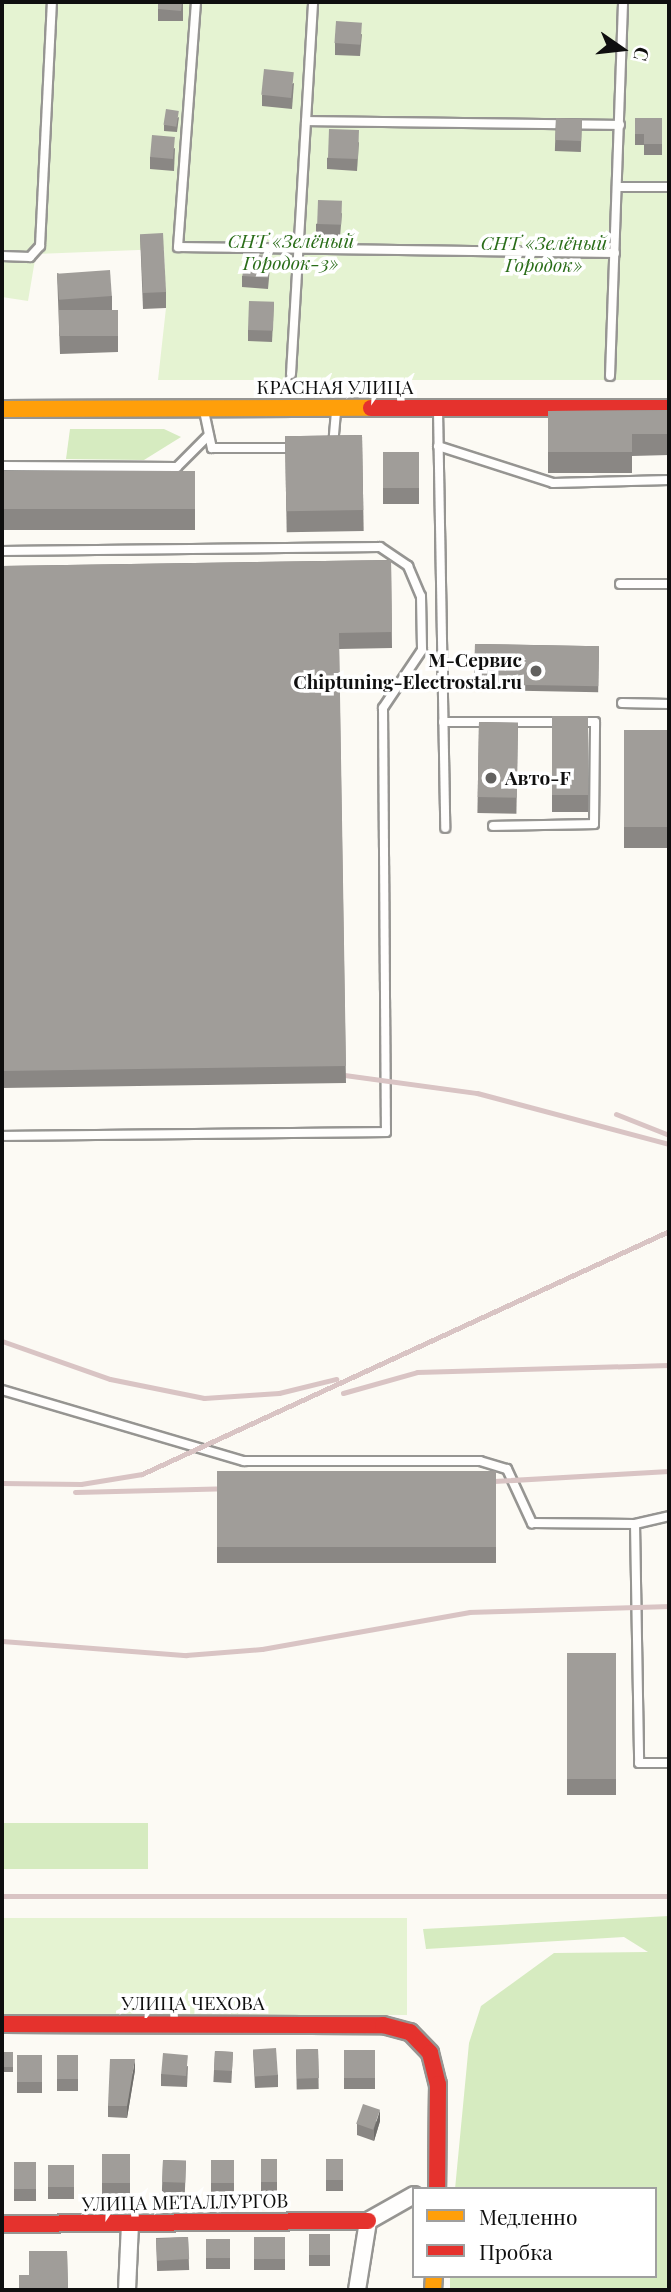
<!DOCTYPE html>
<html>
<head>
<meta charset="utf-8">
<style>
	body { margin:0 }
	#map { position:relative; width:671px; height:2292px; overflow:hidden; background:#fcfaf4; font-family:"Playfair Display",serif }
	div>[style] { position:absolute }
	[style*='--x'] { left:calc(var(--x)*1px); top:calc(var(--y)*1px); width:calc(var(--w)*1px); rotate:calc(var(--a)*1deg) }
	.green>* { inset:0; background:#e5f3d2; transform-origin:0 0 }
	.forest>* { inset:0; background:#d6ebc0; transform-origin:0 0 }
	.roads { filter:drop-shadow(2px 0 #969592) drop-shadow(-2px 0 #969592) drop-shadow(0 2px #969592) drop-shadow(0 -2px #969592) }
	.lane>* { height:8px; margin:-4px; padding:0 4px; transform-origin:4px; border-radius:4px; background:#fffefd }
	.street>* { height:16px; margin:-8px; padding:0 8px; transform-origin:8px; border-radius:8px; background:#fffefd }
	.slow>* { height:16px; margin:-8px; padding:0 8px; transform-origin:8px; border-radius:8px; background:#ff9f0a }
	.jam>* { height:16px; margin:-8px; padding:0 8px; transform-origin:8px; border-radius:8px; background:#e5322d }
	.rail>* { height:5px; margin:-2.5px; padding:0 2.5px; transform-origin:2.5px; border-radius:2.5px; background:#d9c4c4 }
	.wall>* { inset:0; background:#8a8784; transform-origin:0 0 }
	.shaded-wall>* { inset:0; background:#706e6b }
	.building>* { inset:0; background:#a09d99; transform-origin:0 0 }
	.dots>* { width:19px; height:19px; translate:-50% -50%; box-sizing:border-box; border:4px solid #fff; border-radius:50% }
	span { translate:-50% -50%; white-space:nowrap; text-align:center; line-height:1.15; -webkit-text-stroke:7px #fff; paint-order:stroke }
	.park-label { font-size:19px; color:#2a6d19; font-style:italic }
	.street-label { font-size:19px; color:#0f0f0f }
	.poi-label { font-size:19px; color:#0f0f0f; font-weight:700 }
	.right { translate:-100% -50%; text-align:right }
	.left { translate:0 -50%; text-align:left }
	.frame { position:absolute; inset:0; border:4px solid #0f0f0f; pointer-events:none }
	.legend { position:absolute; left:412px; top:2187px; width:245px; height:91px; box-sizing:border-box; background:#fff; border:2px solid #9f9f9f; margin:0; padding:9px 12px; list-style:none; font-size:21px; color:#0f0f0f }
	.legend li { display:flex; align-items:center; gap:14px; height:35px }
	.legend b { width:35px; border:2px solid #9f9f9f }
	.north { position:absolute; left:587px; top:14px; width:70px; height:70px; -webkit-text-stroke:5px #fff; paint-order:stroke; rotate:104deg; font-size:19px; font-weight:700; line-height:28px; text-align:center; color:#0f0f0f }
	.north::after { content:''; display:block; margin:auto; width:24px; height:32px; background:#0f0f0f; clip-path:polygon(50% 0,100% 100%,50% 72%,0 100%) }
</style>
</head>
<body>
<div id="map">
	<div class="green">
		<i style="clip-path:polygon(2px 2px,669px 2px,669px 380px,158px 380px,166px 308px,164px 249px,36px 254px,28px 301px,2px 297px)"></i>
		<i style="left:2px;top:1918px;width:405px;height:97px"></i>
	</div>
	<div class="forest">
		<i style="clip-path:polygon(70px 429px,164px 429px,181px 437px,144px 460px,66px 459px)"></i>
		<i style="left:2px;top:1823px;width:146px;height:46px"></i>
		<i style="clip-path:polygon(669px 1916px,669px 2290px,450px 2290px,450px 2276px,655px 2276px,655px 2189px,455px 2189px,469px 2043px,481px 2006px,554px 1953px,648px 1952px,624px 1937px,426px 1949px,423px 1929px)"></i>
	</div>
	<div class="roads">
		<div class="lane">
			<i style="--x:196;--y:2;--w:246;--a:94.2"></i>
			<i style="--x:178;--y:247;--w:437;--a:0.8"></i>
			<i style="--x:306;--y:121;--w:314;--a:0.7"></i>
			<i style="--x:617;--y:187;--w:52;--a:0"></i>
			<i style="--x:2;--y:256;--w:28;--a:2"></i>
			<i style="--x:30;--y:257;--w:15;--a:-48"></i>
			<i style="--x:40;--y:246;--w:244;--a:-87.2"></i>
			<i style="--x:291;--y:374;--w:373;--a:-86.6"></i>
			<i style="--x:610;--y:376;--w:374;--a:-88"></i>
			<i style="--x:438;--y:410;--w:418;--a:89"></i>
			<i style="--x:204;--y:411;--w:38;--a:78"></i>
			<i style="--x:212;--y:448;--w:83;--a:0"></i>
			<i style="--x:333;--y:446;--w:36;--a:-85"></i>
			<i style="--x:438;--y:446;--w:121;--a:17.8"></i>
			<i style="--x:553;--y:483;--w:116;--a:-1.5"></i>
			<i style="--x:2;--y:466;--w:175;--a:0.3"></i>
			<i style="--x:177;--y:467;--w:45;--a:-45"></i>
			<i style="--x:2;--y:551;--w:378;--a:-0.6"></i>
			<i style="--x:380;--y:547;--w:34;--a:34"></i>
			<i style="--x:408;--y:566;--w:33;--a:67"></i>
			<i style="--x:421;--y:596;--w:54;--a:88.9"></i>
			<i style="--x:422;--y:650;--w:70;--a:123.9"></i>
			<i style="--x:383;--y:708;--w:424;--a:89.6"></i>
			<i style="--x:386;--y:1132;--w:384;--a:179.4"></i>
			<i style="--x:620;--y:584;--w:49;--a:0"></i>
			<i style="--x:622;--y:703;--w:47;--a:1.2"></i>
			<i style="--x:443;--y:722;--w:119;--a:0"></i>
			<i style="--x:493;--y:826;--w:101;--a:-1.1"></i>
			<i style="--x:594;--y:824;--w:102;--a:-89.4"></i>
			<i style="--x:595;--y:722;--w:16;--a:180"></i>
			<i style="--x:2;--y:1390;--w:252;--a:16.4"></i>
			<i style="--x:244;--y:1461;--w:236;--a:0"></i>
			<i style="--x:480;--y:1461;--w:28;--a:17"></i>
			<i style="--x:507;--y:1469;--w:60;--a:65.2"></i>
			<i style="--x:532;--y:1523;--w:103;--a:0.6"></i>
			<i style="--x:635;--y:1524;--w:239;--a:89"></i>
			<i style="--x:639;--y:1763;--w:30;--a:0"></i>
			<i style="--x:635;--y:1524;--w:35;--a:-13"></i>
		</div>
		<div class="street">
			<i style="--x:127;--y:2290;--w:66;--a:-87.4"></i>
			<i style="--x:357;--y:2290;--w:70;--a:-80.9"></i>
			<i style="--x:368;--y:2221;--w:53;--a:-29.5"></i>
		</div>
		<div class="slow">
			<i style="--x:2;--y:409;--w:369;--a:-0.2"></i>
			<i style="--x:433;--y:2290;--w:14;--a:-86"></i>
		</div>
		<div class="jam">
			<i style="--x:371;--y:408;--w:298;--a:0"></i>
			<i style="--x:2;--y:2024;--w:381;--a:0.2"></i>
			<i style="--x:383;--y:2025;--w:28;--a:15"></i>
			<i style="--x:410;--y:2032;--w:29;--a:46"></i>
			<i style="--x:430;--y:2053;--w:32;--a:76"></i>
			<i style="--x:438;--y:2084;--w:105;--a:90.5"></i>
			<i style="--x:2;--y:2224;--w:366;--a:-0.5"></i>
		</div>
	</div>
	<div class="rail">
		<i style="--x:345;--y:1075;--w:133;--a:7.8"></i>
		<i style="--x:477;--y:1093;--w:199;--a:14.9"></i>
		<i style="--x:616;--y:1114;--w:57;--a:21.6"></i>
		<i style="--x:2;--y:1341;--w:114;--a:19.4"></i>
		<i style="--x:110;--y:1379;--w:96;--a:11.4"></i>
		<i style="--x:204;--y:1398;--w:75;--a:-3.8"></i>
		<i style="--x:279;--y:1393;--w:59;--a:-13.8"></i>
		<i style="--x:343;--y:1393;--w:77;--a:-15.8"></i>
		<i style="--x:417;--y:1372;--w:252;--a:-1.6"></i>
		<i style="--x:477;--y:1482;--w:192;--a:-3.3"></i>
		<i style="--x:2;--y:1483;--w:79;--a:0.7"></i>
		<i style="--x:81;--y:1484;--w:62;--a:-9.3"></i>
		<i style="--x:142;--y:1474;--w:580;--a:-24.75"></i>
		<i style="--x:75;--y:1492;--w:161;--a:-1.4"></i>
		<i style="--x:2;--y:1641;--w:185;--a:4.4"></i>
		<i style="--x:186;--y:1655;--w:76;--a:-4.5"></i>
		<i style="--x:262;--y:1649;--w:211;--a:-10.1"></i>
		<i style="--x:470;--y:1612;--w:199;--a:-1.7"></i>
		<i style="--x:2;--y:1896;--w:667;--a:0"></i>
	</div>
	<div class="wall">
		<i style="left:158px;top:2px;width:25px;height:19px"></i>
		<i style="clip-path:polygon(362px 34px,360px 56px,335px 55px,335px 43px)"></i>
		<i style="clip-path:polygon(294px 83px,292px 109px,262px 106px,262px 95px)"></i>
		<i style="clip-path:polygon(179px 117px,177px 132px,164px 131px,164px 125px)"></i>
		<i style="left:556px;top:118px;width:26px;height:33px;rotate:2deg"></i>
		<i style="clip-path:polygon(635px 118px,662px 118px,662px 155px,644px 155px,644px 145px,635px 145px)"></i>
		<i style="clip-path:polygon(359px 142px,357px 171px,327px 169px,327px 158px)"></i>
		<i style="clip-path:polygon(175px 148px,174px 171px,150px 169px,150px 157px)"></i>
		<i style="clip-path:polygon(342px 213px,340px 237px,316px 235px,316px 224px)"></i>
		<i style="clip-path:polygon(140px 234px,166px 292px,166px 308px,143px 309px)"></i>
		<i style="clip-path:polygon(270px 267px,268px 289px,242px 287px,242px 276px)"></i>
		<i style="clip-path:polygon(57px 273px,112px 296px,112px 310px,118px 310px,118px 352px,60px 354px)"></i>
		<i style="clip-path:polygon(274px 302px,272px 342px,248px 341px,248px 330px)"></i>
		<i style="clip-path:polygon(669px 410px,669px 455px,632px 456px,632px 473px,548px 473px,548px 411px)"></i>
		<i style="left:362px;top:435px;width:96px;height:77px;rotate:89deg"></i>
		<i style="left:383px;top:452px;width:36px;height:52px"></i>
		<i style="left:2px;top:471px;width:193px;height:59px"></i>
		<i style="clip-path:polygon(391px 560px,392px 648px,339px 649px,346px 1083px,2px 1088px,2px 566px)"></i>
		<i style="left:475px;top:644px;width:124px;height:46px;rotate:1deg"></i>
		<i style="left:552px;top:716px;width:36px;height:96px"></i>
		<i style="left:479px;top:722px;width:39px;height:91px;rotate:1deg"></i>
		<i style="left:624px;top:730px;width:45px;height:118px"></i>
		<i style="left:496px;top:1471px;width:92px;height:279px;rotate:90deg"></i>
		<i style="left:567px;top:1653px;width:49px;height:142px"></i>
		<i style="left:318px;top:2049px;width:40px;height:22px;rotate:89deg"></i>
		<i style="clip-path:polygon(253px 2050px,278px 2075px,278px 2087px,255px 2088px)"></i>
		<i style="left:375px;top:2050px;width:39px;height:31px;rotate:90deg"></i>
		<i style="left:215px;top:2051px;width:18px;height:31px;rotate:3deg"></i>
		<i style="left:2px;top:2052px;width:11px;height:20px"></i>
		<i style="left:17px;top:2055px;width:25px;height:38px"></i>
		<i style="left:57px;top:2055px;width:21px;height:36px"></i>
		<i style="clip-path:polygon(188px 2066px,187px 2087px,161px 2086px,161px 2074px)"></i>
		<i style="clip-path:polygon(135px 2070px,127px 2118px,108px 2117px,108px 2106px)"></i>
		<i style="clip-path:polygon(380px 2121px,374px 2141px,357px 2135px,357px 2124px)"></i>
		<i style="left:130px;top:2154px;width:40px;height:28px;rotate:90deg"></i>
		<i style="left:261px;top:2159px;width:16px;height:35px"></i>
		<i style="left:326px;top:2159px;width:17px;height:32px"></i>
		<i style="left:163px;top:2160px;width:23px;height:33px;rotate:2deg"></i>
		<i style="left:211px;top:2160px;width:23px;height:34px"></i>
		<i style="left:14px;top:2162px;width:22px;height:39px"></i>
		<i style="left:48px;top:2165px;width:26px;height:34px"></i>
		<i style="left:309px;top:2234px;width:21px;height:32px"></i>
		<i style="left:188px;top:2237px;width:33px;height:32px;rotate:88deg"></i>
		<i style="left:254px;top:2237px;width:31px;height:33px"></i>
		<i style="left:206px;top:2239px;width:24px;height:30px"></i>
		<i style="clip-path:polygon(67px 2251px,68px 2290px,19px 2290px,19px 2275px,29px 2275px)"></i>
	</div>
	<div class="shaded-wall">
		<i style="clip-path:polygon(135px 2059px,135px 2070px,127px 2118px,127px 2106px)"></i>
		<i style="clip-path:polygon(380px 2110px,380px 2121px,374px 2141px,374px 2129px)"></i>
	</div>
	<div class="building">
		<i style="clip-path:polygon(158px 2px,182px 2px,181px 11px,158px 9px)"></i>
		<i style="left:336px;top:21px;width:26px;height:22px;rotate:4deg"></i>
		<i style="left:264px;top:69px;width:30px;height:26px;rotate:6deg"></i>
		<i style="left:166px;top:109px;width:13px;height:16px;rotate:9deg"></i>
		<i style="left:556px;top:118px;width:26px;height:22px;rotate:2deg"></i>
		<i style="clip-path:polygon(635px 118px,662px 118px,662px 144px,644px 144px,644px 134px,635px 134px)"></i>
		<i style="left:329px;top:129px;width:30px;height:29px;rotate:2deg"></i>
		<i style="left:152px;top:135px;width:23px;height:22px;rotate:5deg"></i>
		<i style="left:318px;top:200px;width:24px;height:24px;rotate:2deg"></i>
		<i style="left:163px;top:233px;width:59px;height:23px;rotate:87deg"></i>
		<i style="left:244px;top:254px;width:26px;height:22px;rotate:4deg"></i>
		<i style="left:110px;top:270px;width:26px;height:53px;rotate:86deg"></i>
		<i style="left:249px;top:301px;width:25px;height:29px;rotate:2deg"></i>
		<i style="left:118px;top:310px;width:26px;height:59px;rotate:90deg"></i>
		<i style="clip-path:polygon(669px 410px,669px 434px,632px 434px,632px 452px,548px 452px,548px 411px)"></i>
		<i style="left:362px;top:435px;width:75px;height:77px;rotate:89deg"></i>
		<i style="left:383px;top:452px;width:36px;height:36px"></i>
		<i style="left:2px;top:471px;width:193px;height:38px"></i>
		<i style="clip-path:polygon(391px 560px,392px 632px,339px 633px,346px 1066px,2px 1071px,2px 566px)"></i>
		<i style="left:475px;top:644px;width:124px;height:40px;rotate:1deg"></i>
		<i style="left:552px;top:716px;width:36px;height:79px"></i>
		<i style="left:479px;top:722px;width:39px;height:75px;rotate:1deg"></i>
		<i style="left:624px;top:730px;width:45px;height:97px"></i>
		<i style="left:496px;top:1471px;width:76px;height:279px;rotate:90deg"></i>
		<i style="left:567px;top:1653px;width:49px;height:126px"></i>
		<i style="left:276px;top:2048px;width:27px;height:23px;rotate:86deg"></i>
		<i style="left:318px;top:2049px;width:29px;height:22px;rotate:88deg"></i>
		<i style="left:375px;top:2050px;width:28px;height:31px;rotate:90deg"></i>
		<i style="left:215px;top:2051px;width:18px;height:19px;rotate:3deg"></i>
		<i style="left:2px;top:2052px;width:11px;height:15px"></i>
		<i style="left:163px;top:2053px;width:25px;height:21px;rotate:5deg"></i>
		<i style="left:17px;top:2055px;width:25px;height:27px"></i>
		<i style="left:57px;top:2055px;width:21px;height:24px"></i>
		<i style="clip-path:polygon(110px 2059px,135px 2059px,127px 2106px,108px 2106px)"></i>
		<i style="left:363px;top:2104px;width:18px;height:21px;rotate:19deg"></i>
		<i style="left:130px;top:2154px;width:29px;height:28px;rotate:90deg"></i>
		<i style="left:261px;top:2159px;width:16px;height:23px"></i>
		<i style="left:326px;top:2159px;width:17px;height:21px"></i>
		<i style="left:163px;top:2160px;width:23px;height:22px;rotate:2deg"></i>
		<i style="left:211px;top:2160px;width:23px;height:23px"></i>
		<i style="left:14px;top:2162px;width:22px;height:27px"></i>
		<i style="left:48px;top:2165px;width:26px;height:22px"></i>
		<i style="left:309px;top:2234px;width:21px;height:21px"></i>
		<i style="left:188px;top:2237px;width:22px;height:32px;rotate:87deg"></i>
		<i style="left:254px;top:2237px;width:31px;height:22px"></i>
		<i style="left:206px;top:2239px;width:24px;height:19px"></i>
		<i style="clip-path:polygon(29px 2251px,67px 2251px,68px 2289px,19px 2289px,19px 2275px,29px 2275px)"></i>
	</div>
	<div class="dots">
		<i style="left:536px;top:671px;background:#62615f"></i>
		<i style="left:491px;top:778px;background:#62615f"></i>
	</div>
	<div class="park-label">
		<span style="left:291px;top:252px">СНТ «Зелёный<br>Городок-3»</span>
		<span style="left:544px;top:254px">СНТ «Зелёный<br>Городок»</span>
	</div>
	<div class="street-label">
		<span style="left:335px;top:387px">КРАСНАЯ УЛИЦА</span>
		<span style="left:193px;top:2003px">УЛИЦА ЧЕХОВА</span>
		<span style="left:185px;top:2202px;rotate:-1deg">УЛИЦА МЕТАЛЛУРГОВ</span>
	</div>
	<div class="poi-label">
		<span class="right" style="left:522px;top:671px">M-Сервис<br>Chiptuning-Electrostal.ru</span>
		<span class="left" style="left:505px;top:778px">Авто-F</span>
	</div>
	<div class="frame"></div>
	<ul class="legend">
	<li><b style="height:9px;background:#ff9f0a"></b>Медленно</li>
	<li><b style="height:9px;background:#e5322d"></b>Пробка</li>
	</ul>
	<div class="north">С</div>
</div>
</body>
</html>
